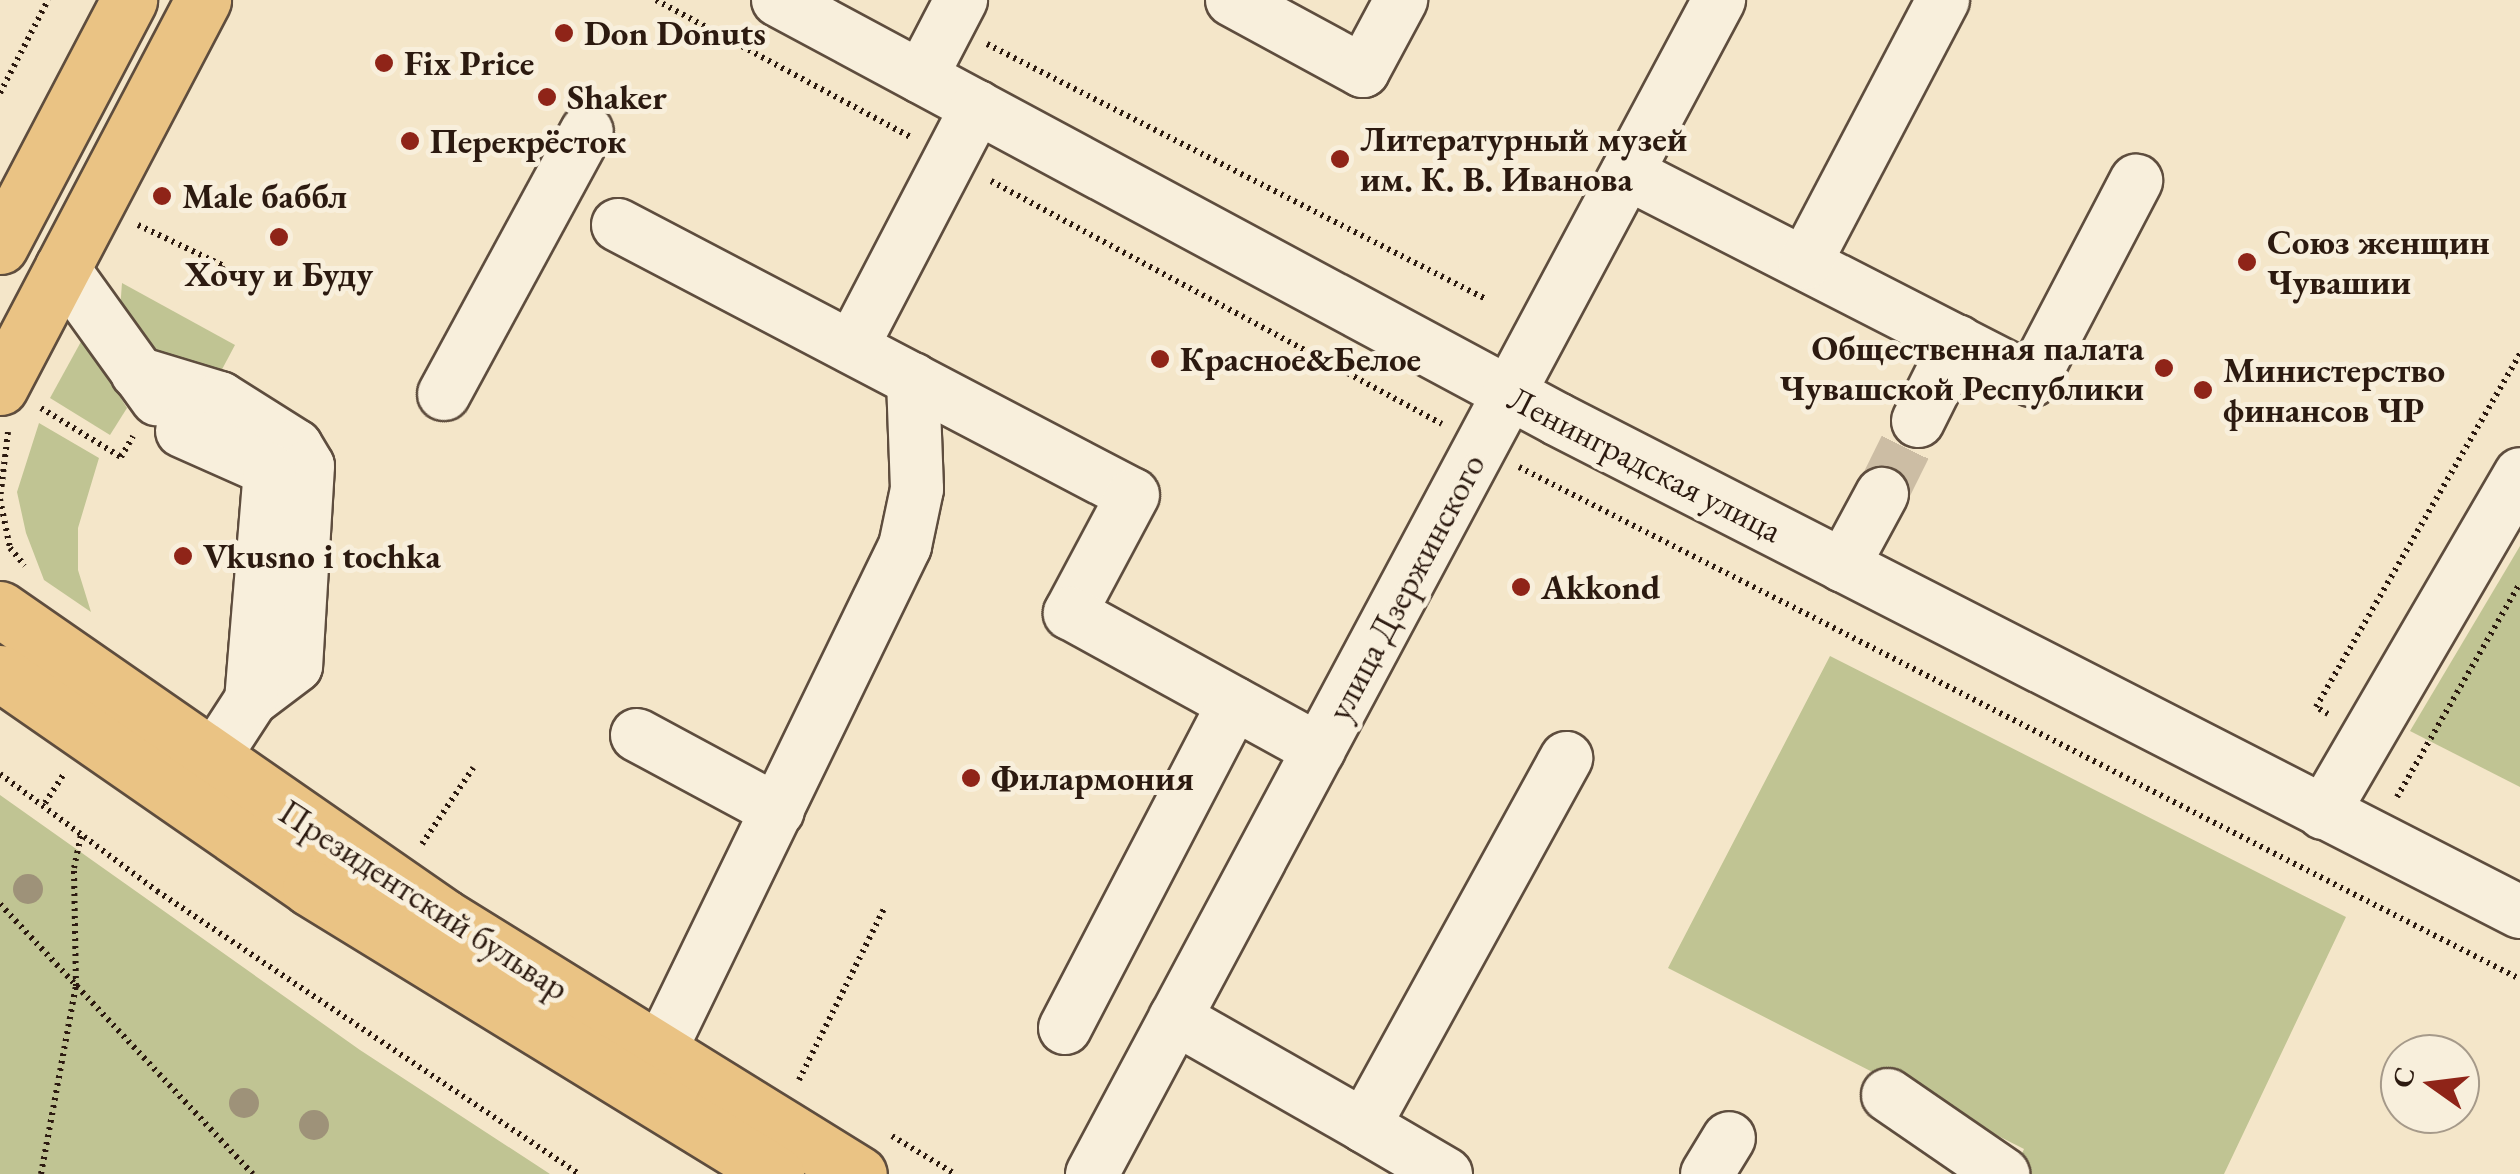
<!DOCTYPE html>
<html>
<head>
<meta charset="utf-8">
<style>
	body { margin:0 }
	#map { position:relative; width:2520px; height:1174px; overflow:hidden; background:#f4e6c9; font-family:"EB Garamond",serif }
	div>[style] { position:absolute }
	[style*='--x'] { left:calc(var(--x)*1px); top:calc(var(--y)*1px); width:calc(var(--w)*1px); rotate:calc(var(--a)*1deg) }
	.green>* { inset:0; background:#c0c493 }
	.minor-tunnel>* { height:52px; margin-top:-26px; transform-origin:0; background:repeating-linear-gradient(90deg,#ccbda4 0 52px,transparent 0 78px) }
	.path>* { height:6px; margin-top:-3px; transform-origin:0; background:repeating-linear-gradient(90deg,#2c1a10 0 2.5px,transparent 0 7.5px) }
	.roads { filter:drop-shadow(2px 0 #5e4d3e) drop-shadow(-2px 0 #5e4d3e) drop-shadow(0 2px #5e4d3e) drop-shadow(0 -2px #5e4d3e) }
	.minor>* { height:52px; margin:-26px; padding:0 26px; transform-origin:26px; border-radius:26px; background:#f8efdc }
	.major>* { height:55px; margin:-27.5px; padding:0 27.5px; transform-origin:27.5px; border-radius:27.5px; background:#eac384 }
	.trees>* { width:30px; height:30px; margin:-15px; border-radius:50%; background:#9e9279 }
	.dots>* { width:28px; height:28px; translate:-50% -50%; box-sizing:border-box; border:5px solid #f8efdc; border-radius:50% }
	span { translate:-50% -50%; white-space:nowrap; text-align:center; line-height:1.15; -webkit-text-stroke:10px #f8efdc; paint-order:stroke }
	.poi-label { font-size:35px; color:#2c1a10; font-weight:700 }
	.left { translate:0 -50%; text-align:left }
	.right { translate:-100% -50%; text-align:right }
	.street-label { font-size:35px; color:#2c1a10 }
	.north { position:absolute; left:2380px; top:1034px; width:100px; height:100px; box-sizing:border-box; background:#f8efdc; border:2px solid #a69a8a; border-radius:50%; rotate:284deg; font-size:28px; font-weight:700; line-height:40px; text-align:center; color:#2c1a10 }
	.north::after { content:''; display:block; margin:auto; width:35px; height:45px; background:#8f2418; clip-path:polygon(50% 0,100% 100%,50% 72%,0 100%) }
</style>
</head>
<body>
<div id="map">
	<div class="green">
		<i style="clip-path:polygon(122px 283px,235px 345px,219px 375px,178px 378px,119px 323px)"></i>
		<i style="clip-path:polygon(83px 338px,127px 408px,110px 435px,50px 398px)"></i>
		<i style="clip-path:polygon(39px 423px,99px 458px,78px 528px,78px 570px,91px 612px,44px 580px,26px 533px,17px 492px)"></i>
		<i style="clip-path:polygon(2520px 546px,2520px 787px,2410px 731px)"></i>
		<i style="clip-path:polygon(1830px 656px,2346px 917px,2224px 1174px,2013px 1174px,2024px 1149px,1668px 968px)"></i>
		<i style="clip-path:polygon(0 795px,360px 1050px,550px 1174px,0 1174px)"></i>
	</div>
	<div class="minor-tunnel">
		<i style="--x:1882;--y:494;--w:81;--a:-63.7"></i>
	</div>
	<div class="path">
		<i style="--x:656;--y:0;--w:289;--a:28.3"></i>
		<i style="--x:987;--y:44;--w:560;--a:27.07"></i>
		<i style="--x:0;--y:93;--w:105;--a:-62.7"></i>
		<i style="--x:991;--y:181;--w:512;--a:28.32"></i>
		<i style="--x:138;--y:225;--w:95;--a:25.5"></i>
		<i style="--x:224;--y:266;--w:12;--a:114"></i>
		<i style="--x:41;--y:408;--w:94;--a:31.5"></i>
		<i style="--x:121;--y:457;--w:24;--a:-60"></i>
		<i style="--x:8;--y:432;--w:67;--a:96.8"></i>
		<i style="--x:0;--y:499;--w:50;--a:78.5"></i>
		<i style="--x:10;--y:548;--w:23;--a:50"></i>
		<i style="--x:1519;--y:467;--w:1124;--a:27.09"></i>
		<i style="--x:2328;--y:714;--w:14;--a:-150"></i>
		<i style="--x:2316;--y:707;--w:408;--a:-60"></i>
		<i style="--x:0;--y:774;--w:196;--a:36.7"></i>
		<i style="--x:157;--y:891;--w:508;--a:33.85"></i>
		<i style="--x:2397;--y:797;--w:247;--a:-60.1"></i>
		<i style="--x:45;--y:803;--w:33;--a:-57"></i>
		<i style="--x:422;--y:844;--w:92;--a:-56.1"></i>
		<i style="--x:0;--y:904;--w:370;--a:46.9"></i>
		<i style="--x:799;--y:1080;--w:191;--a:-63.6"></i>
		<i style="--x:892;--y:1136;--w:74;--a:31.1"></i>
		<i style="--x:41;--y:1174;--w:191;--a:-79.5"></i>
		<i style="--x:76;--y:986;--w:118;--a:-91"></i>
		<i style="--x:74;--y:868;--w:34;--a:-78"></i>
	</div>
	<div class="roads">
		<div class="minor">
			<i style="--x:778;--y:0;--w:885;--a:28.27"></i>
			<i style="--x:1557;--y:419;--w:1082;--a:27.11"></i>
			<i style="--x:1232;--y:0;--w:149;--a:28.5"></i>
			<i style="--x:1363;--y:71;--w:81;--a:-61.8"></i>
			<i style="--x:921;--y:77;--w:87;--a:-62.5"></i>
			<i style="--x:1627;--y:173;--w:455;--a:27.1"></i>
			<i style="--x:2032;--y:380;--w:225;--a:-62.4"></i>
			<i style="--x:618;--y:225;--w:581;--a:27.67"></i>
			<i style="--x:1133;--y:495;--w:134;--a:118.1"></i>
			<i style="--x:1070;--y:613;--w:284;--a:28.8"></i>
			<i style="--x:1805;--y:263;--w:297;--a:-62.3"></i>
			<i style="--x:62;--y:267;--w:163;--a:54.3"></i>
			<i style="--x:852;--y:347;--w:271;--a:-62.5"></i>
			<i style="--x:137;--y:373;--w:87;--a:16.8"></i>
			<i style="--x:220;--y:398;--w:90;--a:32.3"></i>
			<i style="--x:296;--y:446;--w:23;--a:59"></i>
			<i style="--x:308;--y:466;--w:200;--a:93.4"></i>
			<i style="--x:296;--y:666;--w:56;--a:142.9"></i>
			<i style="--x:251;--y:700;--w:72;--a:123"></i>
			<i style="--x:444;--y:394;--w:299;--a:-61.5"></i>
			<i style="--x:1918;--y:421;--w:89;--a:-63.4"></i>
			<i style="--x:182;--y:431;--w:96;--a:23.9"></i>
			<i style="--x:270;--y:470;--w:231;--a:94.7"></i>
			<i style="--x:1843;--y:566;--w:82;--a:-61.6"></i>
			<i style="--x:637;--y:735;--w:160;--a:28.3"></i>
			<i style="--x:2323;--y:813;--w:392;--a:-59.8"></i>
			<i style="--x:1175;--y:1018;--w:218;--a:29.7"></i>
			<i style="--x:1065;--y:1028;--w:366;--a:-62.5"></i>
			<i style="--x:659;--y:1053;--w:564;--a:-64.12"></i>
			<i style="--x:905;--y:546;--w:58;--a:-78.1"></i>
			<i style="--x:917;--y:489;--w:110;--a:-92.1"></i>
			<i style="--x:1888;--y:1095;--w:140;--a:34.5"></i>
			<i style="--x:1092;--y:1174;--w:1331;--a:-61.89"></i>
			<i style="--x:1446;--y:1174;--w:95;--a:-149.7"></i>
			<i style="--x:1364;--y:1126;--w:420;--a:-61.2"></i>
			<i style="--x:1707;--y:1174;--w:42;--a:-58.6"></i>
		</div>
		<div class="major">
			<i style="--x:0;--y:246;--w:278;--a:-62.3"></i>
			<i style="--x:0;--y:387;--w:437;--a:-62.3"></i>
			<i style="--x:0;--y:609;--w:540;--a:34.75"></i>
			<i style="--x:444;--y:917;--w:488;--a:31.8"></i>
			<i style="--x:0;--y:673;--w:377;--a:34.7"></i>
			<i style="--x:310;--y:888;--w:547;--a:31.54"></i>
		</div>
	</div>
	<div class="trees">
		<i style="left:28px;top:889px"></i>
		<i style="left:244px;top:1103px"></i>
		<i style="left:314px;top:1125px"></i>
	</div>
	<div class="dots">
		<i style="left:564px;top:33px;background:#8f2418"></i>
		<i style="left:384px;top:63px;background:#8f2418"></i>
		<i style="left:547px;top:97px;background:#8f2418"></i>
		<i style="left:410px;top:141px;background:#8f2418"></i>
		<i style="left:1340px;top:159px;background:#8f2418"></i>
		<i style="left:162px;top:196px;background:#8f2418"></i>
		<i style="left:279px;top:237px;background:#8f2418"></i>
		<i style="left:2247px;top:262px;background:#8f2418"></i>
		<i style="left:1160px;top:359px;background:#8f2418"></i>
		<i style="left:2164px;top:368px;background:#8f2418"></i>
		<i style="left:2203px;top:390px;background:#8f2418"></i>
		<i style="left:183px;top:556px;background:#8f2418"></i>
		<i style="left:1521px;top:587px;background:#8f2418"></i>
		<i style="left:971px;top:778px;background:#8f2418"></i>
	</div>
	<div class="poi-label">
		<span class="left" style="left:584px;top:33px">Don Donuts</span>
		<span class="left" style="left:404px;top:63px">Fix Price</span>
		<span class="left" style="left:567px;top:97px">Shaker</span>
		<span class="left" style="left:1360px;top:159px">Литературный музей<br>им. К. В. Иванова</span>
		<span class="left" style="left:430px;top:141px">Перекрёсток</span>
		<span class="left" style="left:182px;top:196px">Male баббл</span>
		<span class="left" style="left:2267px;top:262px">Союз женщин<br>Чувашии</span>
		<span style="left:279px;top:274px">Хочу и Буду</span>
		<span class="right" style="left:2144px;top:368px">Общественная палата<br>Чувашской Республики</span>
		<span class="left" style="left:1180px;top:359px">Красное&amp;Белое</span>
		<span class="left" style="left:2223px;top:390px">Министерство<br>финансов ЧР</span>
		<span class="left" style="left:203px;top:556px">Vkusno i tochka</span>
		<span class="left" style="left:1541px;top:587px">Akkond</span>
		<span class="left" style="left:991px;top:778px">Филармония</span>
	</div>
	<div class="street-label">
		<span style="left:1645px;top:464px;rotate:27deg">Ленинградская улица</span>
		<span style="left:1406px;top:587px;rotate:-62deg">улица Дзержинского</span>
		<span style="left:424px;top:900px;rotate:33deg">Президентский бульвар</span>
	</div>
	<div class="north">С</div>
</div>
</body>
</html>
